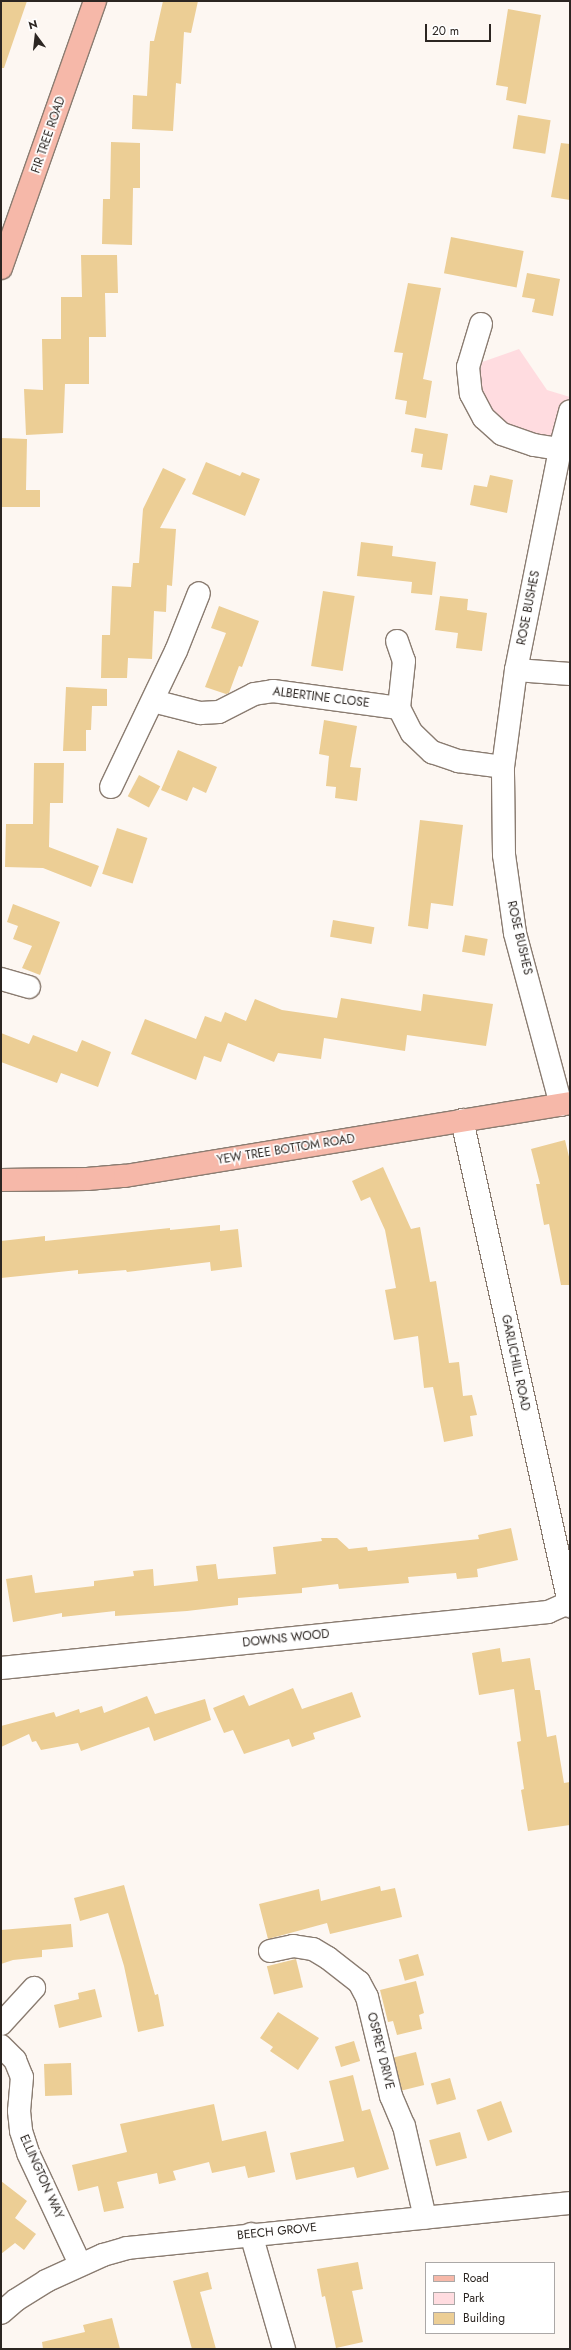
<!DOCTYPE html>
<html>
<head>
<meta charset="utf-8">
<style>
	body { margin:0 }
	#map { position:relative; width:571px; height:2350px; overflow:hidden; background:#fdf7f2; font-family:Jost,sans-serif }
	div>[style] { position:absolute }
	[style*='--x'] { left:calc(var(--x)*1px); top:calc(var(--y)*1px); width:calc(var(--w)*1px); rotate:calc(var(--a)*1deg) }
	.green>* { inset:0; background:#ffdce0 }
	.building>* { inset:0; background:#ecce95; transform-origin:0 0 }
	.roads { filter:drop-shadow(1px 0 #8a7c71) drop-shadow(-1px 0 #8a7c71) drop-shadow(0 1px #8a7c71) drop-shadow(0 -1px #8a7c71) }
	.minor>* { height:22px; margin:-11px; padding:0 11px; transform-origin:11px; border-radius:11px; background:#fff }
	.major>* { height:22px; margin:-11px; padding:0 11px; transform-origin:11px; border-radius:11px; background:#f6b8a9 }
	span { translate:-50% -50%; white-space:nowrap; text-align:center; line-height:1.15; -webkit-text-stroke:3.5px #fff; paint-order:stroke }
	.street-label { font-size:12px; color:#2c2622 }
	.frame { position:absolute; inset:0; border:2px solid #2c2622; pointer-events:none }
	.legend { position:absolute; left:425px; top:2262px; width:130px; height:72px; box-sizing:border-box; background:#fff; border:1px solid #aba8a7; margin:0; padding:5px 7px; list-style:none; font-size:12px; color:#2c2622 }
	.legend li { display:flex; align-items:center; gap:8px; height:20px }
	.legend b { width:20px; border:1px solid #aba8a7 }
	.north { position:absolute; left:16px; top:16px; width:40px; height:40px; -webkit-text-stroke:3px #fff; paint-order:stroke; rotate:345deg; font-size:11px; font-weight:700; line-height:16px; text-align:center; color:#2c2622 }
	.north::after { content:''; display:block; margin:auto; width:14px; height:18px; background:#2c2622; clip-path:polygon(50% 0,100% 100%,50% 72%,0 100%) }
	.scale { position:absolute; left:425px; top:24px; width:66px; height:18px; box-sizing:border-box; border:2px solid #2c2622; border-top:0; padding-left:5px; font-size:12px; line-height:14px; white-space:nowrap; color:#2c2622; -webkit-text-stroke:3px #fff; paint-order:stroke }
</style>
</head>
<body>
<div id="map">
	<div class="green">
		<i style="clip-path:polygon(519px 349px,547px 390px,570px 397px,570px 411px,560px 449px,502px 434px,468px 367px)"></i>
	</div>
	<div class="building">
		<i style="clip-path:polygon(1px 1px,27px 1px,4px 68px,1px 68px)"></i>
		<i style="clip-path:polygon(163px 1px,198px 1px,191px 33px,184px 32px,181px 84px,176px 83px,173px 131px,132px 129px,133px 95px,147px 96px,150px 41px,154px 41px)"></i>
		<i style="clip-path:polygon(508px 9px,541px 15px,526px 104px,506px 100px,508px 87px,496px 85px)"></i>
		<i style="left:518px;top:115px;width:33px;height:34px;rotate:9deg"></i>
		<i style="clip-path:polygon(111px 142px,140px 143px,140px 188px,133px 188px,132px 245px,102px 244px,103px 199px,110px 199px)"></i>
		<i style="clip-path:polygon(561px 143px,570px 144px,570px 200px,551px 197px)"></i>
		<i style="left:451px;top:237px;width:74px;height:37px;rotate:11deg"></i>
		<i style="clip-path:polygon(81px 255px,117px 255px,118px 293px,105px 293px,106px 337px,89px 337px,89px 384px,65px 384px,63px 433px,26px 435px,24px 389px,43px 390px,42px 339px,61px 339px,61px 297px,82px 297px)"></i>
		<i style="clip-path:polygon(527px 273px,560px 279px,553px 316px,532px 312px,535px 299px,522px 297px)"></i>
		<i style="clip-path:polygon(408px 283px,441px 288px,423px 379px,432px 381px,426px 418px,405px 414px,407px 401px,395px 399px,403px 353px,394px 352px)"></i>
		<i style="clip-path:polygon(415px 428px,448px 434px,442px 470px,421px 467px,423px 454px,411px 452px)"></i>
		<i style="clip-path:polygon(1px 438px,27px 439px,26px 490px,40px 490px,40px 507px,1px 507px)"></i>
		<i style="clip-path:polygon(206px 462px,240px 476px,242px 472px,260px 479px,245px 516px,192px 494px)"></i>
		<i style="clip-path:polygon(163px 468px,186px 479px,160px 528px,176px 529px,172px 586px,167px 585px,166px 612px,154px 611px,152px 659px,128px 658px,127px 678px,101px 678px,102px 635px,110px 635px,112px 586px,131px 587px,133px 563px,139px 563px,143px 509px)"></i>
		<i style="clip-path:polygon(490px 475px,513px 480px,507px 513px,470px 505px,474px 485px,487px 487px)"></i>
		<i style="clip-path:polygon(361px 542px,393px 546px,392px 556px,436px 562px,432px 595px,411px 593px,412px 582px,357px 576px)"></i>
		<i style="left:323px;top:591px;width:32px;height:76px;rotate:9deg"></i>
		<i style="clip-path:polygon(440px 596px,468px 599px,467px 610px,487px 613px,482px 651px,456px 648px,458px 633px,435px 630px)"></i>
		<i style="clip-path:polygon(219px 606px,259px 621px,242px 667px,239px 666px,229px 693px,226px 694px,205px 687px,226px 633px,211px 628px)"></i>
		<i style="clip-path:polygon(66px 687px,107px 689px,107px 706px,92px 706px,91px 730px,86px 730px,86px 751px,63px 751px)"></i>
		<i style="clip-path:polygon(324px 720px,357px 726px,350px 767px,361px 768px,357px 801px,335px 798px,336px 787px,326px 786px,329px 756px,319px 754px)"></i>
		<i style="clip-path:polygon(178px 750px,217px 767px,206px 793px,193px 787px,187px 801px,161px 790px)"></i>
		<i style="clip-path:polygon(34px 763px,64px 763px,63px 803px,50px 803px,49px 847px,99px 866px,91px 887px,43px 868px,5px 867px,6px 824px,33px 824px)"></i>
		<i style="left:139px;top:775px;width:24px;height:24px;rotate:28deg"></i>
		<i style="clip-path:polygon(420px 820px,463px 825px,453px 906px,431px 903px,428px 929px,408px 926px)"></i>
		<i style="left:117px;top:828px;width:32px;height:48px;rotate:18deg"></i>
		<i style="clip-path:polygon(13px 904px,60px 922px,40px 975px,22px 968px,32px 946px,13px 939px,18px 926px,7px 922px)"></i>
		<i style="left:333px;top:920px;width:42px;height:17px;rotate:10deg"></i>
		<i style="left:465px;top:935px;width:23px;height:17px;rotate:10deg"></i>
		<i style="clip-path:polygon(423px 994px,493px 1004px,486px 1046px,407px 1035px,405px 1051px,324px 1038px,321px 1059px,278px 1053px,274px 1062px,228px 1043px,221px 1062px,204px 1056px,196px 1080px,131px 1054px,145px 1019px,196px 1039px,205px 1016px,221px 1022px,225px 1012px,246px 1021px,255px 999px,282px 1010px,337px 1018px,341px 998px,421px 1011px)"></i>
		<i style="clip-path:polygon(1px 1033px,29px 1044px,33px 1035px,77px 1052px,82px 1040px,111px 1052px,98px 1087px,61px 1073px,57px 1083px,1px 1062px)"></i>
		<i style="clip-path:polygon(565px 1140px,570px 1161px,570px 1285px,561px 1285px,549px 1224px,544px 1225px,536px 1184px,540px 1184px,531px 1149px)"></i>
		<i style="clip-path:polygon(383px 1167px,411px 1229px,420px 1227px,430px 1282px,436px 1281px,449px 1363px,459px 1362px,463px 1396px,472px 1395px,477px 1415px,470px 1416px,473px 1436px,444px 1442px,433px 1387px,424px 1388px,418px 1336px,394px 1340px,385px 1290px,396px 1288px,385px 1230px,370px 1197px,361px 1201px,352px 1181px)"></i>
		<i style="clip-path:polygon(220px 1225px,220px 1231px,238px 1229px,242px 1267px,211px 1271px,210px 1262px,127px 1272px,126px 1270px,78px 1274px,78px 1270px,1px 1278px,1px 1241px,45px 1236px,45px 1241px,170px 1228px,170px 1230px)"></i>
		<i style="clip-path:polygon(511px 1528px,518px 1560px,477px 1569px,478px 1577px,457px 1579px,456px 1573px,408px 1577px,409px 1583px,339px 1589px,338px 1584px,302px 1588px,302px 1593px,238px 1598px,238px 1605px,187px 1611px,115px 1616px,115px 1611px,62px 1617px,62px 1613px,13px 1622px,6px 1579px,32px 1575px,35px 1593px,94px 1586px,94px 1581px,134px 1576px,133px 1571px,153px 1569px,154px 1586px,198px 1581px,196px 1566px,216px 1564px,218px 1579px,276px 1574px,273px 1547px,322px 1541px,321px 1538px,337px 1538px,349px 1549px,367px 1547px,368px 1551px,479px 1539px,478px 1535px)"></i>
		<i style="clip-path:polygon(500px 1648px,502px 1662px,530px 1658px,535px 1690px,540px 1690px,547px 1737px,556px 1735px,564px 1783px,570px 1782px,570px 1825px,528px 1831px,521px 1790px,524px 1789px,517px 1742px,521px 1741px,514px 1689px,479px 1695px,472px 1653px)"></i>
		<i style="clip-path:polygon(293px 1688px,302px 1709px,352px 1692px,361px 1717px,313px 1733px,315px 1739px,292px 1747px,289px 1739px,244px 1754px,233px 1730px,224px 1733px,213px 1708px,244px 1695px,249px 1706px)"></i>
		<i style="clip-path:polygon(147px 1696px,155px 1714px,205px 1699px,211px 1720px,154px 1741px,149px 1727px,81px 1751px,78px 1743px,41px 1750px,36px 1741px,32px 1742px,29px 1734px,1px 1747px,1px 1726px,54px 1712px,56px 1717px,79px 1709px,80px 1713px,102px 1706px,104px 1713px)"></i>
		<i style="clip-path:polygon(124px 1885px,155px 1995px,158px 1994px,164px 2026px,138px 2032px,124px 1966px,108px 1913px,80px 1921px,74px 1898px)"></i>
		<i style="clip-path:polygon(380px 1886px,381px 1891px,395px 1888px,402px 1917px,330px 1934px,327px 1923px,268px 1939px,259px 1904px,319px 1889px,321px 1901px)"></i>
		<i style="clip-path:polygon(71px 1924px,73px 1947px,42px 1950px,42px 1957px,13px 1960px,1px 1964px,1px 1930px)"></i>
		<i style="left:418px;top:1954px;width:22px;height:20px;rotate:74deg"></i>
		<i style="left:296px;top:1959px;width:29px;height:30px;rotate:76deg"></i>
		<i style="clip-path:polygon(416px 1981px,424px 2013px,419px 2015px,422px 2029px,397px 2035px,393px 2021px,388px 2022px,380px 1990px)"></i>
		<i style="clip-path:polygon(95px 1989px,102px 2017px,59px 2028px,54px 2005px,79px 1999px,78px 1993px)"></i>
		<i style="clip-path:polygon(278px 2012px,319px 2038px,298px 2070px,270px 2051px,273px 2047px,260px 2038px)"></i>
		<i style="left:354px;top:2041px;width:21px;height:20px;rotate:73deg"></i>
		<i style="left:416px;top:2052px;width:34px;height:23px;rotate:76deg"></i>
		<i style="left:71px;top:2063px;width:32px;height:27px;rotate:88deg"></i>
		<i style="clip-path:polygon(353px 2075px,362px 2111px,370px 2109px,389px 2169px,357px 2178px,354px 2167px,296px 2180px,290px 2153px,344px 2141px,329px 2081px)"></i>
		<i style="left:450px;top:2078px;width:22px;height:20px;rotate:74deg"></i>
		<i style="left:501px;top:2101px;width:33px;height:26px;rotate:70deg"></i>
		<i style="clip-path:polygon(214px 2104px,222px 2141px,266px 2131px,275px 2172px,248px 2178px,245px 2166px,212px 2173px,209px 2162px,173px 2171px,176px 2180px,159px 2184px,157px 2173px,117px 2182px,124px 2208px,104px 2212px,98px 2186px,78px 2191px,72px 2165px,127px 2152px,120px 2124px)"></i>
		<i style="left:460px;top:2132px;width:27px;height:32px;rotate:75deg"></i>
		<i style="clip-path:polygon(1px 2181px,27px 2201px,15px 2218px,36px 2234px,24px 2250px,15px 2243px,1px 2254px)"></i>
		<i style="clip-path:polygon(358px 2262px,363px 2289px,352px 2291px,363px 2342px,336px 2348px,325px 2296px,322px 2297px,317px 2269px)"></i>
		<i style="clip-path:polygon(208px 2272px,212px 2289px,200px 2292px,216px 2349px,192px 2349px,173px 2281px)"></i>
		<i style="clip-path:polygon(112px 2318px,120px 2349px,43px 2349px,42px 2342px,85px 2332px,83px 2325px)"></i>
	</div>
	<div class="roads">
		<div class="minor">
			<i style="--x:481;--y:324;--w:45;--a:106.8"></i>
			<i style="--x:468;--y:367;--w:27;--a:84"></i>
			<i style="--x:471;--y:394;--w:27;--a:62"></i>
			<i style="--x:484;--y:418;--w:24;--a:42"></i>
			<i style="--x:502;--y:434;--w:34;--a:19"></i>
			<i style="--x:534;--y:445;--w:26;--a:9"></i>
			<i style="--x:397;--y:641;--w:21;--a:71"></i>
			<i style="--x:404;--y:661;--w:47;--a:96.1"></i>
			<i style="--x:399;--y:708;--w:28;--a:63"></i>
			<i style="--x:412;--y:733;--w:28;--a:44"></i>
			<i style="--x:432;--y:752;--w:28;--a:19"></i>
			<i style="--x:458;--y:761;--w:45;--a:7.6"></i>
			<i style="--x:516;--y:670;--w:54;--a:4.2"></i>
			<i style="--x:153;--y:701;--w:49;--a:14.3"></i>
			<i style="--x:200;--y:713;--w:19;--a:-3"></i>
			<i style="--x:219;--y:712;--w:39;--a:-27"></i>
			<i style="--x:254;--y:694;--w:19;--a:-9"></i>
			<i style="--x:273;--y:691;--w:127;--a:7.7"></i>
			<i style="--x:111;--y:787;--w:151;--a:-64.5"></i>
			<i style="--x:176;--y:651;--w:62;--a:-68.4"></i>
			<i style="--x:1;--y:979;--w:29;--a:16"></i>
			<i style="--x:561;--y:1105;--w:178;--a:-105"></i>
			<i style="--x:515;--y:933;--w:79;--a:-98"></i>
			<i style="--x:504;--y:855;--w:88;--a:-90.7"></i>
			<i style="--x:503;--y:767;--w:98;--a:-82.4"></i>
			<i style="--x:516;--y:670;--w:225;--a:-78.7"></i>
			<i style="--x:560;--y:449;--w:39;--a:-75"></i>
			<i style="--x:462;--y:1120;--w:498;--a:77.5"></i>
			<i style="--x:1;--y:1668;--w:550;--a:-5.85"></i>
			<i style="--x:548;--y:1612;--w:24;--a:-24"></i>
			<i style="--x:270;--y:1951;--w:24;--a:-12"></i>
			<i style="--x:293;--y:1946;--w:20;--a:9"></i>
			<i style="--x:313;--y:1949;--w:17;--a:31"></i>
			<i style="--x:328;--y:1958;--w:39;--a:38"></i>
			<i style="--x:359;--y:1982;--w:17;--a:62"></i>
			<i style="--x:367;--y:1997;--w:102;--a:76.4"></i>
			<i style="--x:391;--y:2096;--w:33;--a:67"></i>
			<i style="--x:404;--y:2126;--w:94;--a:77.1"></i>
			<i style="--x:1;--y:2024;--w:49;--a:-47.5"></i>
			<i style="--x:1;--y:2046;--w:20;--a:45"></i>
			<i style="--x:15;--y:2060;--w:18;--a:68"></i>
			<i style="--x:22;--y:2077;--w:34;--a:95"></i>
			<i style="--x:19;--y:2111;--w:20;--a:84"></i>
			<i style="--x:21;--y:2131;--w:23;--a:72"></i>
			<i style="--x:28;--y:2153;--w:123;--a:64.9"></i>
			<i style="--x:251;--y:2234;--w:120;--a:74"></i>
			<i style="--x:1;--y:2313;--w:20;--a:-41"></i>
			<i style="--x:16;--y:2300;--w:36;--a:-32"></i>
			<i style="--x:46;--y:2281;--w:63;--a:-24.5"></i>
			<i style="--x:103;--y:2255;--w:25;--a:-16"></i>
			<i style="--x:127;--y:2248;--w:445;--a:-5.8"></i>
		</div>
		<div class="major">
			<i style="--x:1;--y:268;--w:283;--a:-70.6"></i>
			<i style="--x:1;--y:1180;--w:86;--a:-0.7"></i>
			<i style="--x:87;--y:1179;--w:38;--a:-5"></i>
			<i style="--x:125;--y:1176;--w:451;--a:-9.3"></i>
		</div>
	</div>
	<div class="street-label">
		<span style="left:49px;top:135px;rotate:-71deg">FIR TREE ROAD</span>
		<span style="left:529px;top:608px;rotate:-79deg">ROSE BUSHES</span>
		<span style="left:321px;top:698px;rotate:7deg">ALBERTINE CLOSE</span>
		<span style="left:519px;top:938px;rotate:77deg">ROSE BUSHES</span>
		<span style="left:286px;top:1150px;rotate:-9deg">YEW TREE BOTTOM ROAD</span>
		<span style="left:515px;top:1363px;rotate:78deg">GARLICHILL ROAD</span>
		<span style="left:286px;top:1639px;rotate:-6deg">DOWNS WOOD</span>
		<span style="left:380px;top:2051px;rotate:76deg">OSPREY DRIVE</span>
		<span style="left:41px;top:2177px;rotate:66deg">ELLINGTON WAY</span>
		<span style="left:277px;top:2232px;rotate:-6deg">BEECH GROVE</span>
	</div>
	<div class="frame"></div>
	<ul class="legend">
	<li><b style="height:5px;background:#f6b8a9"></b>Road</li>
	<li><b style="height:11px;background:#ffdce0"></b>Park</li>
	<li><b style="height:11px;background:#ecce95"></b>Building</li>
	</ul>
	<div class="north">N</div>
	<div class="scale">20 m</div>
</div>
</body>
</html>
